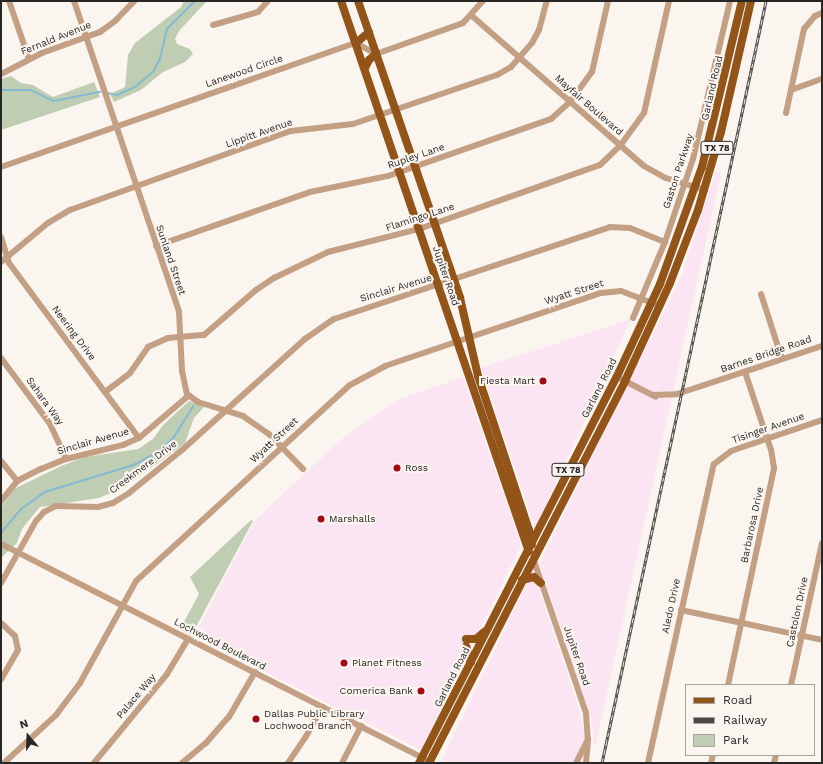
<!DOCTYPE html>
<html>
<head>
<meta charset="utf-8">
<style>
	body { margin:0 }
	#map { position:relative; width:823px; height:764px; overflow:hidden; background:#fbf5f0; font-family:"Work Sans",sans-serif }
	div>[style] { position:absolute }
	[style*='--x'] { left:calc(var(--x)*1px); top:calc(var(--y)*1px); width:calc(var(--w)*1px); rotate:calc(var(--a)*1deg) }
	.commercial>* { inset:0; background:#fbe5f2 }
	.green>* { inset:0; background:#bfceb2 }
	.stream>* { height:1.5px; margin:-0.75px; padding:0 0.75px; transform-origin:0.75px; border-radius:0.75px; background:#83b9d4 }
	.minor>* { height:6px; margin:-3px; padding:0 3px; transform-origin:3px; border-radius:3px; background:#c39f83 }
	.major>* { height:8px; margin:-4px; padding:0 4px; transform-origin:4px; border-radius:4px; background:#925418 }
	.rail>* { height:3px; margin-top:-1.5px; transform-origin:0; background:repeating-linear-gradient(90deg,#fbf5f0 0 4.5px,#4a4845 0 9px); box-sizing:border-box; border-block:1px solid #4a4845 }
	.dots>* { width:11px; height:11px; translate:-50% -50%; box-sizing:border-box; border:2px solid #fbf5f0; border-radius:50% }
	span { translate:-50% -50%; white-space:nowrap; text-align:center; line-height:1.15; -webkit-text-stroke:4px #fbf5f0; paint-order:stroke }
	.shield-label span { padding:1px 3px; background:#fbf5f0; border:1px solid; border-radius:3px; -webkit-text-stroke-width:0 }
	.shield-label { font-size:9px; color:#292725; font-weight:700 }
	.street-label { font-size:10px; color:#292725 }
	.poi-label { font-size:10px; color:#292725 }
	.right { translate:-100% -50%; text-align:right }
	.left { translate:0 -50%; text-align:left }
	.frame { position:absolute; inset:0; border:2px solid #292725; pointer-events:none }
	.legend { position:absolute; left:685px; top:684px; width:130px; height:72px; box-sizing:border-box; background:#fbf5f0; border:1px solid #a7a39f; margin:0; padding:5px 7px; list-style:none; font-size:12px; color:#292725 }
	.legend li { display:flex; align-items:center; gap:8px; height:20px }
	.legend b { width:20px; border:1px solid #a7a39f }
	.north { position:absolute; left:8px; top:716px; width:40px; height:40px; -webkit-text-stroke:3px #fbf5f0; paint-order:stroke; rotate:341deg; font-size:11px; font-weight:700; line-height:16px; text-align:center; color:#292725 }
	.north::after { content:''; display:block; margin:auto; width:14px; height:18px; background:#292725; clip-path:polygon(50% 0,100% 100%,50% 72%,0 100%) }
</style>
</head>
<body>
<div id="map">
	<div class="commercial">
		<i style="clip-path:polygon(716px 171px,721px 173px,595px 748px,591px 716px,539px 564px,681px 277px)"></i>
		<i style="clip-path:polygon(631px 319px,535px 529px,481px 368px)"></i>
		<i style="clip-path:polygon(463px 377px,521px 545px,421px 750px,194px 636px,255px 520px,343px 438px,398px 400px)"></i>
		<i style="clip-path:polygon(528px 581px,537px 583px,580px 712px,586px 740px,581px 763px,440px 763px)"></i>
	</div>
	<div class="green">
		<i style="clip-path:polygon(184px 1px,207px 1px,179px 31px,175px 39px,177px 44px,190px 49px,193px 54px,185px 62px,163px 72px,141px 90px,114px 102px,110px 94px,125px 87px,128px 55px,135px 43px,181px 7px)"></i>
		<i style="clip-path:polygon(11px 76px,21px 83px,33px 85px,53px 97px,94px 82px,100px 97px,1px 130px,1px 79px)"></i>
		<i style="clip-path:polygon(189px 401px,204px 407px,194px 418px,185px 443px,125px 487px,99px 498px,40px 507px,22px 529px,17px 543px,1px 558px,1px 507px,14px 489px,61px 466px,85px 457px,138px 449px,153px 439px,163px 425px)"></i>
		<i style="clip-path:polygon(251px 520px,253px 521px,191px 636px,180px 629px,199px 594px,190px 577px)"></i>
	</div>
	<div class="stream">
		<i style="--x:1;--y:90;--w:30;--a:0"></i>
		<i style="--x:31;--y:90;--w:25;--a:26"></i>
		<i style="--x:54;--y:101;--w:47;--a:-11.1"></i>
		<i style="--x:108;--y:93;--w:9;--a:13"></i>
		<i style="--x:117;--y:95;--w:20;--a:-24"></i>
		<i style="--x:135;--y:87;--w:23;--a:-40"></i>
		<i style="--x:153;--y:72;--w:15;--a:-62"></i>
		<i style="--x:160;--y:59;--w:31;--a:-77"></i>
		<i style="--x:167;--y:29;--w:40;--a:-45"></i>
		<i style="--x:1;--y:533;--w:30;--a:-50"></i>
		<i style="--x:20;--y:510;--w:31;--a:-36"></i>
		<i style="--x:45;--y:492;--w:93;--a:-16.9"></i>
		<i style="--x:134;--y:465;--w:30;--a:-28"></i>
		<i style="--x:160;--y:451;--w:20;--a:-45"></i>
		<i style="--x:174;--y:437;--w:36;--a:-58"></i>
	</div>
	<div class="minor">
		<i style="--x:9;--y:1;--w:61;--a:71"></i>
		<i style="--x:74;--y:1;--w:328;--a:71.3"></i>
		<i style="--x:179;--y:312;--w:59;--a:87.1"></i>
		<i style="--x:182;--y:371;--w:24;--a:78"></i>
		<i style="--x:187;--y:394;--w:14;--a:36"></i>
		<i style="--x:198;--y:402;--w:47;--a:17.3"></i>
		<i style="--x:243;--y:416;--w:32;--a:35"></i>
		<i style="--x:269;--y:434;--w:49;--a:45.8"></i>
		<i style="--x:472;--y:16;--w:228;--a:41.1"></i>
		<i style="--x:644;--y:166;--w:25;--a:29"></i>
		<i style="--x:666;--y:178;--w:41;--a:17.1"></i>
		<i style="--x:213;--y:25;--w:47;--a:-16.1"></i>
		<i style="--x:258;--y:12;--w:15;--a:-48"></i>
		<i style="--x:1;--y:74;--w:46;--a:-27.1"></i>
		<i style="--x:42;--y:53;--w:62;--a:-19.9"></i>
		<i style="--x:100;--y:32;--w:19;--a:-36"></i>
		<i style="--x:115;--y:21;--w:28;--a:-46"></i>
		<i style="--x:791;--y:90;--w:33;--a:-20"></i>
		<i style="--x:786;--y:113;--w:86;--a:-77.9"></i>
		<i style="--x:804;--y:29;--w:17;--a:-50"></i>
		<i style="--x:815;--y:16;--w:8;--a:-23"></i>
		<i style="--x:1;--y:167;--w:376;--a:-19.3"></i>
		<i style="--x:356;--y:43;--w:23;--a:29"></i>
		<i style="--x:376;--y:54;--w:92;--a:-19.6"></i>
		<i style="--x:463;--y:23;--w:30;--a:-48"></i>
		<i style="--x:1;--y:237;--w:27;--a:73"></i>
		<i style="--x:9;--y:263;--w:218;--a:53.4"></i>
		<i style="--x:156;--y:246;--w:163;--a:-19.3"></i>
		<i style="--x:310;--y:192;--w:80;--a:-11.6"></i>
		<i style="--x:388;--y:176;--w:173;--a:-19.3"></i>
		<i style="--x:551;--y:119;--w:25;--a:-42"></i>
		<i style="--x:570;--y:102;--w:37;--a:-54"></i>
		<i style="--x:592;--y:72;--w:73;--a:-77.3"></i>
		<i style="--x:1;--y:262;--w:61;--a:-39.7"></i>
		<i style="--x:48;--y:223;--w:26;--a:-31"></i>
		<i style="--x:70;--y:210;--w:235;--a:-19.7"></i>
		<i style="--x:291;--y:131;--w:62;--a:-6.4"></i>
		<i style="--x:353;--y:124;--w:152;--a:-18.8"></i>
		<i style="--x:497;--y:75;--w:16;--a:-30"></i>
		<i style="--x:511;--y:67;--w:32;--a:-49"></i>
		<i style="--x:532;--y:43;--w:15;--a:-62"></i>
		<i style="--x:539;--y:30;--w:30;--a:-75"></i>
		<i style="--x:761;--y:294;--w:68;--a:72.1"></i>
		<i style="--x:633;--y:318;--w:82;--a:-67.2"></i>
		<i style="--x:665;--y:242;--w:88;--a:-71.4"></i>
		<i style="--x:693;--y:159;--w:162;--a:-76.8"></i>
		<i style="--x:1;--y:358;--w:82;--a:53.4"></i>
		<i style="--x:50;--y:424;--w:38;--a:65"></i>
		<i style="--x:621;--y:379;--w:39;--a:27"></i>
		<i style="--x:105;--y:392;--w:31;--a:-37"></i>
		<i style="--x:130;--y:373;--w:32;--a:-55"></i>
		<i style="--x:148;--y:347;--w:22;--a:-24"></i>
		<i style="--x:168;--y:338;--w:36;--a:-5"></i>
		<i style="--x:204;--y:335;--w:69;--a:-40.9"></i>
		<i style="--x:256;--y:290;--w:22;--a:-34"></i>
		<i style="--x:274;--y:278;--w:60;--a:-25.7"></i>
		<i style="--x:328;--y:252;--w:94;--a:-14.2"></i>
		<i style="--x:419;--y:229;--w:192;--a:-19.5"></i>
		<i style="--x:600;--y:165;--w:28;--a:-44"></i>
		<i style="--x:620;--y:146;--w:41;--a:-54"></i>
		<i style="--x:644;--y:113;--w:115;--a:-77.4"></i>
		<i style="--x:653;--y:395;--w:24;--a:-2"></i>
		<i style="--x:677;--y:394;--w:153;--a:-18.3"></i>
		<i style="--x:1;--y:461;--w:26;--a:51"></i>
		<i style="--x:1;--y:501;--w:26;--a:-51"></i>
		<i style="--x:17;--y:481;--w:27;--a:-27"></i>
		<i style="--x:41;--y:469;--w:27;--a:-22"></i>
		<i style="--x:66;--y:459;--w:59;--a:-13.8"></i>
		<i style="--x:123;--y:445;--w:17;--a:-24"></i>
		<i style="--x:139;--y:438;--w:65;--a:-40.6"></i>
		<i style="--x:1;--y:544;--w:475;--a:26.9"></i>
		<i style="--x:533;--y:558;--w:164;--a:71.1"></i>
		<i style="--x:586;--y:713;--w:27;--a:86"></i>
		<i style="--x:588;--y:740;--w:23;--a:95"></i>
		<i style="--x:1;--y:583;--w:71;--a:-60.6"></i>
		<i style="--x:36;--y:521;--w:12;--a:-48"></i>
		<i style="--x:44;--y:512;--w:13;--a:-27"></i>
		<i style="--x:56;--y:506;--w:42;--a:1.4"></i>
		<i style="--x:98;--y:507;--w:16;--a:-15"></i>
		<i style="--x:113;--y:503;--w:19;--a:-32"></i>
		<i style="--x:129;--y:493;--w:68;--a:-39.1"></i>
		<i style="--x:182;--y:450;--w:166;--a:-42.1"></i>
		<i style="--x:305;--y:339;--w:35;--a:-35"></i>
		<i style="--x:334;--y:319;--w:291;--a:-18.4"></i>
		<i style="--x:610;--y:227;--w:20;--a:3"></i>
		<i style="--x:630;--y:228;--w:38;--a:22"></i>
		<i style="--x:681;--y:610;--w:144;--a:12"></i>
		<i style="--x:1;--y:623;--w:19;--a:43"></i>
		<i style="--x:15;--y:636;--w:14;--a:78"></i>
		<i style="--x:18;--y:650;--w:34;--a:120"></i>
		<i style="--x:728;--y:685;--w:222;--a:-78"></i>
		<i style="--x:774;--y:468;--w:18;--a:-99"></i>
		<i style="--x:771;--y:450;--w:82;--a:-108.4"></i>
		<i style="--x:791;--y:685;--w:145;--a:-77.7"></i>
		<i style="--x:4;--y:763;--w:71;--a:-42.7"></i>
		<i style="--x:56;--y:715;--w:40;--a:-53"></i>
		<i style="--x:80;--y:683;--w:116;--a:-61.2"></i>
		<i style="--x:136;--y:581;--w:290;--a:-42.5"></i>
		<i style="--x:350;--y:385;--w:40;--a:-28"></i>
		<i style="--x:385;--y:366;--w:228;--a:-18.7"></i>
		<i style="--x:601;--y:293;--w:20;--a:-6"></i>
		<i style="--x:621;--y:291;--w:42;--a:21"></i>
		<i style="--x:94;--y:763;--w:115;--a:-50.6"></i>
		<i style="--x:167;--y:674;--w:41;--a:-59"></i>
		<i style="--x:182;--y:763;--w:31;--a:-40"></i>
		<i style="--x:206;--y:743;--w:35;--a:-49"></i>
		<i style="--x:229;--y:717;--w:52;--a:-60"></i>
		<i style="--x:288;--y:763;--w:30;--a:-56"></i>
		<i style="--x:305;--y:738;--w:36;--a:-60"></i>
		<i style="--x:342;--y:763;--w:42;--a:-62.8"></i>
		<i style="--x:576;--y:763;--w:25;--a:-63"></i>
		<i style="--x:648;--y:763;--w:306;--a:-77.6"></i>
		<i style="--x:714;--y:464;--w:21;--a:-37"></i>
		<i style="--x:731;--y:451;--w:96;--a:-18.8"></i>
		<i style="--x:711;--y:763;--w:8;--a:-76"></i>
		<i style="--x:774;--y:763;--w:8;--a:-76"></i>
	</div>
	<div class="major">
		<i style="--x:341;--y:1;--w:582;--a:71.16"></i>
		<i style="--x:358;--y:1;--w:314;--a:71"></i>
		<i style="--x:460;--y:298;--w:80;--a:77"></i>
		<i style="--x:478;--y:376;--w:162;--a:71.7"></i>
		<i style="--x:529;--y:530;--w:15;--a:79"></i>
		<i style="--x:356;--y:43;--w:17;--a:-40"></i>
		<i style="--x:365;--y:68;--w:9;--a:-63"></i>
		<i style="--x:369;--y:60;--w:9;--a:-41"></i>
		<i style="--x:522;--y:580;--w:12;--a:-14"></i>
		<i style="--x:534;--y:577;--w:9;--a:41"></i>
		<i style="--x:466;--y:639;--w:10;--a:0"></i>
		<i style="--x:476;--y:639;--w:11;--a:-41"></i>
		<i style="--x:466;--y:646;--w:17;--a:73"></i>
		<i style="--x:419;--y:763;--w:439;--a:-62.9"></i>
		<i style="--x:619;--y:372;--w:97;--a:-65"></i>
		<i style="--x:660;--y:284;--w:124;--a:-70.3"></i>
		<i style="--x:702;--y:167;--w:171;--a:-76.5"></i>
		<i style="--x:429;--y:763;--w:429;--a:-62.8"></i>
		<i style="--x:625;--y:381;--w:108;--a:-65.3"></i>
		<i style="--x:670;--y:283;--w:78;--a:-69"></i>
		<i style="--x:698;--y:210;--w:81;--a:-73.6"></i>
		<i style="--x:721;--y:132;--w:134;--a:-77.1"></i>
	</div>
	<div class="rail">
		<i style="--x:602;--y:763;--w:779;--a:-77.85"></i>
	</div>
	<div class="dots">
		<i style="left:543px;top:381px;background:#a20813"></i>
		<i style="left:397px;top:468px;background:#a20813"></i>
		<i style="left:321px;top:519px;background:#a20813"></i>
		<i style="left:344px;top:663px;background:#a20813"></i>
		<i style="left:421px;top:691px;background:#a20813"></i>
		<i style="left:256px;top:719px;background:#a20813"></i>
	</div>
	<div class="shield-label">
		<span style="left:717px;top:148px">TX 78</span>
		<span style="left:568px;top:470px">TX 78</span>
	</div>
	<div class="street-label">
		<span style="left:56px;top:38px;rotate:-22deg">Fernald Avenue</span>
		<span style="left:244px;top:71px;rotate:-19deg">Lanewood Circle</span>
		<span style="left:712px;top:88px;rotate:-77deg">Garland Road</span>
		<span style="left:589px;top:105px;rotate:41deg">Mayfair Boulevard</span>
		<span style="left:259px;top:133px;rotate:-19deg">Lippitt Avenue</span>
		<span style="left:416px;top:156px;rotate:-19deg">Rupley Lane</span>
		<span style="left:678px;top:171px;rotate:-72deg">Gaston Parkway</span>
		<span style="left:420px;top:217px;rotate:-18deg">Flamingo Lane</span>
		<span style="left:171px;top:260px;rotate:71deg">Sunland Street</span>
		<span style="left:446px;top:276px;rotate:71deg">Jupiter Road</span>
		<span style="left:396px;top:288px;rotate:-17deg">Sinclair Avenue</span>
		<span style="left:574px;top:292px;rotate:-18deg">Wyatt Street</span>
		<span style="left:74px;top:333px;rotate:53deg">Neering Drive</span>
		<span style="left:766px;top:354px;rotate:-19deg">Barnes Bridge Road</span>
		<span style="left:599px;top:388px;rotate:-63deg">Garland Road</span>
		<span style="left:45px;top:401px;rotate:54deg">Sahara Way</span>
		<span style="left:768px;top:428px;rotate:-19deg">Tisinger Avenue</span>
		<span style="left:274px;top:440px;rotate:-43deg">Wyatt Street</span>
		<span style="left:93px;top:441px;rotate:-16deg">Sinclair Avenue</span>
		<span style="left:143px;top:467px;rotate:-37deg">Creekmere Drive</span>
		<span style="left:752px;top:525px;rotate:-78deg">Barbarosa Drive</span>
		<span style="left:671px;top:606px;rotate:-78deg">Aledo Drive</span>
		<span style="left:797px;top:612px;rotate:-78deg">Castolon Drive</span>
		<span style="left:220px;top:644px;rotate:27deg">Lochwood Boulevard</span>
		<span style="left:577px;top:656px;rotate:71deg">Jupiter Road</span>
		<span style="left:452px;top:677px;rotate:-63deg">Garland Road</span>
		<span style="left:136px;top:696px;rotate:-50deg">Palace Way</span>
	</div>
	<div class="poi-label">
		<span class="right" style="left:535px;top:381px">Fiesta Mart</span>
		<span class="left" style="left:405px;top:468px">Ross</span>
		<span class="left" style="left:329px;top:519px">Marshalls</span>
		<span class="left" style="left:352px;top:663px">Planet Fitness</span>
		<span class="right" style="left:413px;top:691px">Comerica Bank</span>
		<span class="left" style="left:264px;top:719px">Dallas Public Library<br>Lochwood Branch</span>
	</div>
	<div class="frame"></div>
	<ul class="legend">
	<li><b style="height:5px;background:#925418"></b>Road</li>
	<li><b style="height:5px;background:#4a4845"></b>Railway</li>
	<li><b style="height:11px;background:#bfceb2"></b>Park</li>
	</ul>
	<div class="north">N</div>
</div>
</body>
</html>
